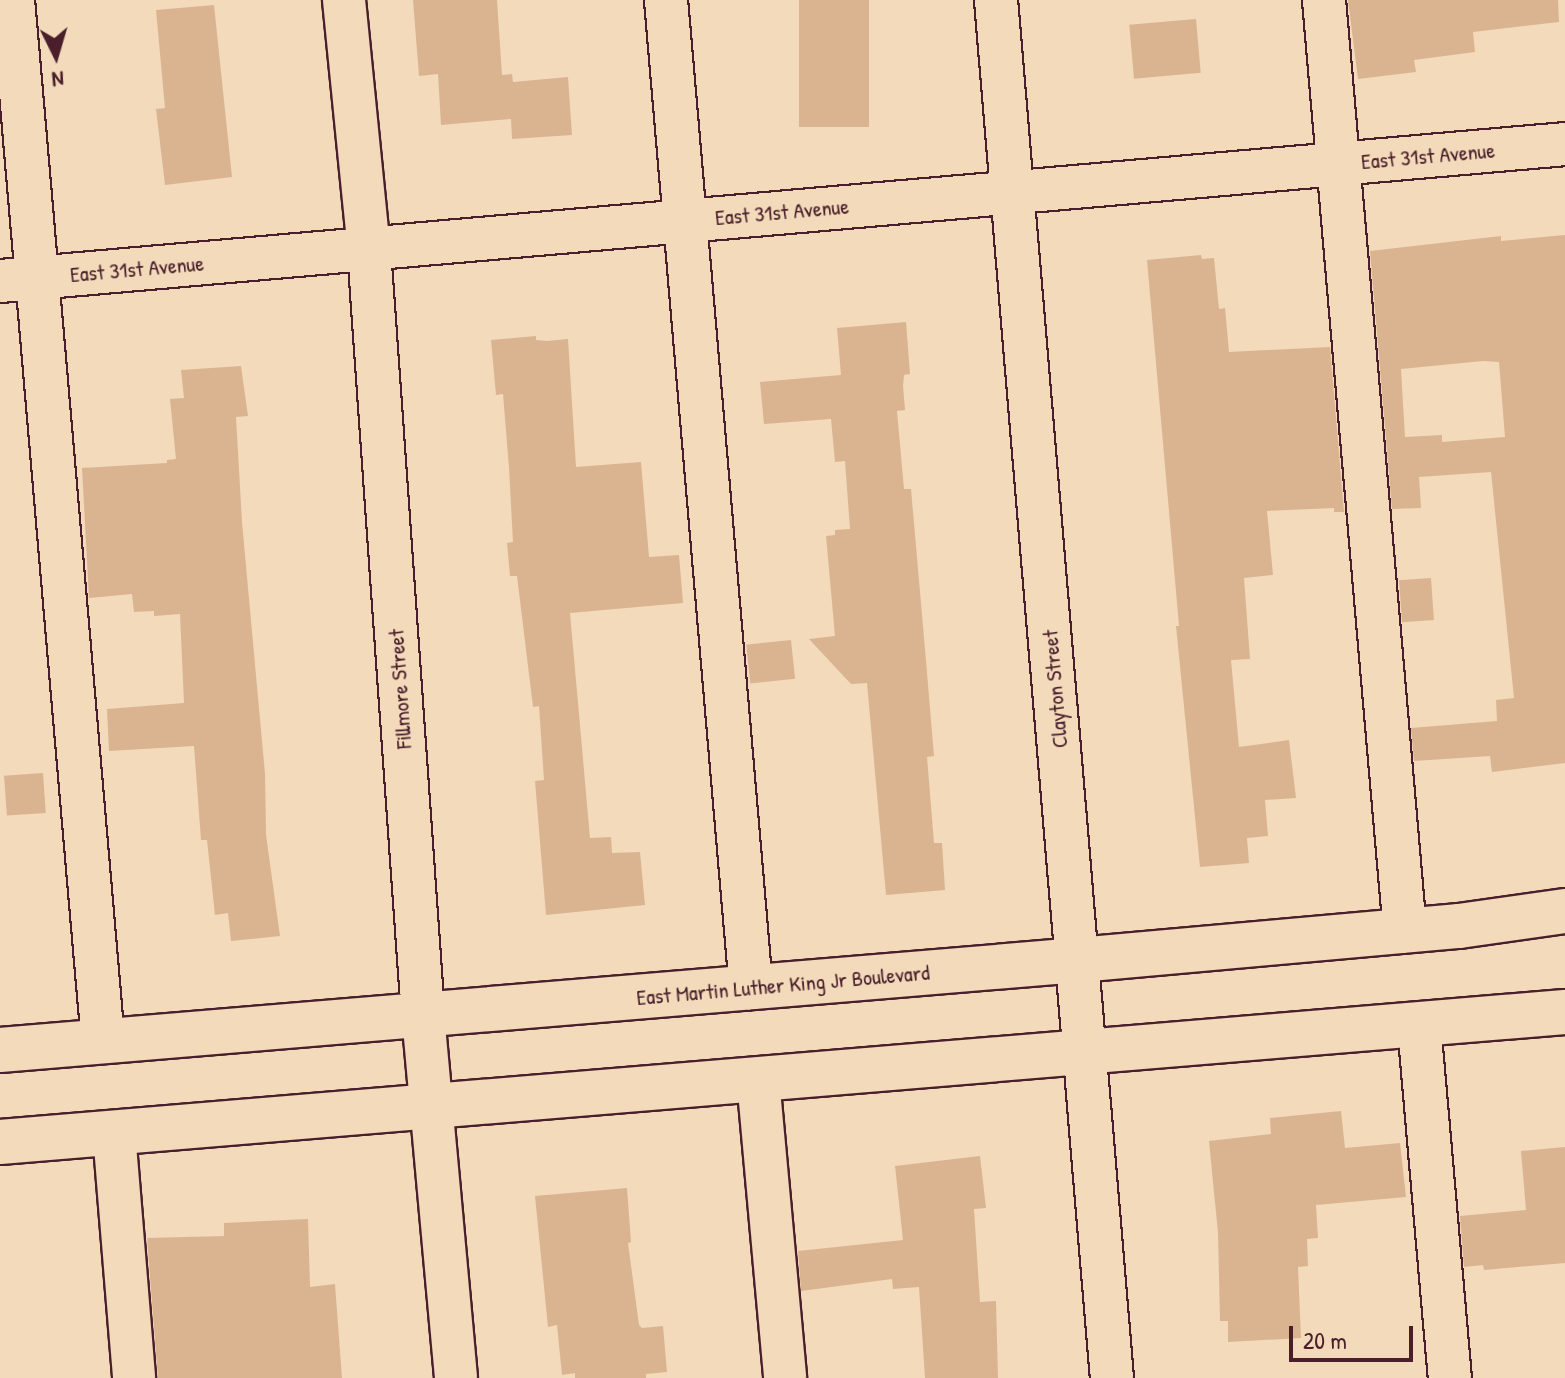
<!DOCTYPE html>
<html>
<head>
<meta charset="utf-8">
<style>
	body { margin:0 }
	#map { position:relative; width:1565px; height:1378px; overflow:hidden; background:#f2daba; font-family:"Patrick Hand",sans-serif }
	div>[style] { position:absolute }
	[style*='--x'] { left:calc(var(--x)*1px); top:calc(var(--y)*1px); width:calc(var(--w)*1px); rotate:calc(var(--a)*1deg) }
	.building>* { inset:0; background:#dab491; transform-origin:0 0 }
	.roads { filter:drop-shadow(2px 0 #4a1f2b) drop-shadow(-2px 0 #4a1f2b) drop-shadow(0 2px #4a1f2b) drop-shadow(0 -2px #4a1f2b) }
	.minor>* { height:42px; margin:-21px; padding:0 21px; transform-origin:21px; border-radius:21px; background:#f2daba }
	.major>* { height:44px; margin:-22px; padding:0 22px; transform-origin:22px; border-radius:22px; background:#f2daba }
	span { translate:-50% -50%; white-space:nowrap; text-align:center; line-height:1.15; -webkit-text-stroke:6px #f2daba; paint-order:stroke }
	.street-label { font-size:22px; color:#4a1f2b }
	.north { position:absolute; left:16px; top:16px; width:80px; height:80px; -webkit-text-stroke:6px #f2daba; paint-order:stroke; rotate:175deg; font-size:22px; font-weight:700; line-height:32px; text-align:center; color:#4a1f2b }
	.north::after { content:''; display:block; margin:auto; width:28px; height:36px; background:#4a1f2b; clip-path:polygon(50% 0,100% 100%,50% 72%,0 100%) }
	.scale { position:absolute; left:1289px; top:1326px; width:124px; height:36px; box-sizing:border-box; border:4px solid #4a1f2b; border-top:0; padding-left:10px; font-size:24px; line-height:28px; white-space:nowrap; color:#4a1f2b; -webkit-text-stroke:6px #f2daba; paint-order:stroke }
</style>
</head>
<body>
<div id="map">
	<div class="building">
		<i style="clip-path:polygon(413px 0,497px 0,502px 75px,512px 74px,513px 82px,568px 77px,572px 135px,512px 139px,511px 119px,441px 125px,438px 74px,419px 76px)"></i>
		<i style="left:799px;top:0;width:70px;height:127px"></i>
		<i style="clip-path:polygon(1348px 0,1558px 0,1559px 22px,1473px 32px,1475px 52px,1414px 60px,1416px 72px,1358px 79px)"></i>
		<i style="clip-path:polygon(214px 5px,232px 177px,165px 185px,156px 109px,165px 108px,156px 10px)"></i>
		<i style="left:1196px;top:19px;width:54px;height:67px;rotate:85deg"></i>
		<i style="clip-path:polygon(evenodd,1565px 235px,1565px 763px,1492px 772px,1490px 756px,1414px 761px,1411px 728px,1497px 721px,1496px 700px,1514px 698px,1491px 472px,1419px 477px,1421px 508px,1392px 509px,1370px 251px,1501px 236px,1501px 241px,1565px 235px,1483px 361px,1499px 362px,1505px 437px,1442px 442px,1442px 435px,1405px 437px,1401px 369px,1483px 361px)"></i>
		<i style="clip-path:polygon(1201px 255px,1202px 259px,1214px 258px,1219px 309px,1225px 308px,1229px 352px,1330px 347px,1344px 512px,1334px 512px,1334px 508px,1267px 511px,1273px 575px,1244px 578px,1250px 659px,1231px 660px,1239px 747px,1289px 740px,1296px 798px,1265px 800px,1268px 836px,1247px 838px,1249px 863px,1200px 867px,1176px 626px,1179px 626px,1147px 260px)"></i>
		<i style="clip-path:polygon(906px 322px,910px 374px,904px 375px,903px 386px,905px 410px,897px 411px,904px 489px,911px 489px,925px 649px,934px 756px,927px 757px,934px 843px,942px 843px,945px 890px,886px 895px,867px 683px,851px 684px,809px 639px,835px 636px,826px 536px,835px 535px,835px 530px,850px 529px,845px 461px,835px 462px,831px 419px,764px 424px,760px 382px,841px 375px,837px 328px)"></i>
		<i style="clip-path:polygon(536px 336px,536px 340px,547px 341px,568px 339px,576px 467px,641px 462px,649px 557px,679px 555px,683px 603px,570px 613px,590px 838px,611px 837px,612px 853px,640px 852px,645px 905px,546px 915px,535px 781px,544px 780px,539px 706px,533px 707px,517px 576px,510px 576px,507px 543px,513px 542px,509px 468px,503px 394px,496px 395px,491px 340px)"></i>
		<i style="clip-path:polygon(241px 366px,248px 416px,236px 417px,242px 522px,265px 774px,266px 835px,280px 936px,231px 941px,228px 913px,215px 915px,207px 840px,201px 840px,194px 746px,109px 751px,107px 709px,184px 703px,180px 614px,154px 616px,154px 611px,134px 612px,132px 594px,89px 598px,82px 468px,167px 463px,167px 460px,176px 459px,170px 399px,184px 398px,181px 370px)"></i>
		<i style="left:1431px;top:578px;width:42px;height:32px;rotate:86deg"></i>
		<i style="left:791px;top:640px;width:39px;height:45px;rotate:84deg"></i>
		<i style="left:43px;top:773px;width:40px;height:39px;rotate:86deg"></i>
		<i style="clip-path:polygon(1341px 1111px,1345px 1148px,1400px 1143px,1406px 1197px,1316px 1205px,1318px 1238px,1307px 1239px,1308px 1266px,1298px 1267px,1301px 1338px,1228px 1342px,1228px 1321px,1220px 1321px,1218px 1233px,1209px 1141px,1271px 1134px,1270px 1118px)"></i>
		<i style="clip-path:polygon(1565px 1147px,1565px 1263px,1484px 1270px,1483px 1265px,1464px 1267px,1460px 1216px,1526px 1210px,1521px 1151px)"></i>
		<i style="clip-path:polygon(980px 1156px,986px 1208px,974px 1209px,980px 1302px,996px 1301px,998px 1378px,925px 1378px,919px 1287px,893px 1289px,892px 1279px,801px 1291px,798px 1251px,903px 1240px,895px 1166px)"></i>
		<i style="clip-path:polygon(627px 1188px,631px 1242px,628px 1243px,639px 1325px,642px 1328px,663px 1326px,667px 1372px,646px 1374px,646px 1378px,575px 1378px,575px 1373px,562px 1375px,557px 1325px,548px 1327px,535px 1196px)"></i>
		<i style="clip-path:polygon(308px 1219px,310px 1287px,335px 1284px,342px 1378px,158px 1378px,147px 1238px,224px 1236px,224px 1223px)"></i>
	</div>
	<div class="roads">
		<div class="minor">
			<i style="--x:13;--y:0;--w:1045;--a:85.06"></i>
			<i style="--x:344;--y:0;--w:251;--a:84.3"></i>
			<i style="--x:369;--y:250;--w:767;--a:85.96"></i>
			<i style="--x:423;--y:1015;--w:364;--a:84.8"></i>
			<i style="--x:666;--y:0;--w:992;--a:85.08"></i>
			<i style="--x:996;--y:0;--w:1383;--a:85.19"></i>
			<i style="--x:1324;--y:0;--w:935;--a:85.03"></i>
			<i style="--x:0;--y:281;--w:1571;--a:-5"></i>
			<i style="--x:1419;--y:1025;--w:354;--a:85"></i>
			<i style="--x:758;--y:1079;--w:300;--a:84.8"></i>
			<i style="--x:114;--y:1133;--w:246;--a:85.3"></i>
		</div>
		<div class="major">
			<i style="--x:0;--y:1050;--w:1082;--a:-4.77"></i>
			<i style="--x:1078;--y:960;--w:383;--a:-5.1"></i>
			<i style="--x:1459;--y:926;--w:107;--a:-8.1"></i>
			<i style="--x:0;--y:1142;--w:1570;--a:-4.75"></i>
		</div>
	</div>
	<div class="street-label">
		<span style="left:1428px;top:156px;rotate:-5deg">East 31st Avenue</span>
		<span style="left:782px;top:212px;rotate:-5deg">East 31st Avenue</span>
		<span style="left:137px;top:269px;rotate:-5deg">East 31st Avenue</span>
		<span style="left:400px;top:689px;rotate:-94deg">Fillmore Street</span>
		<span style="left:1055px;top:689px;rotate:-95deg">Clayton Street</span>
		<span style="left:783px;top:985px;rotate:-5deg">East Martin Luther King Jr Boulevard</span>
	</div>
	<div class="north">N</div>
	<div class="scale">20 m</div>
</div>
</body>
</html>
